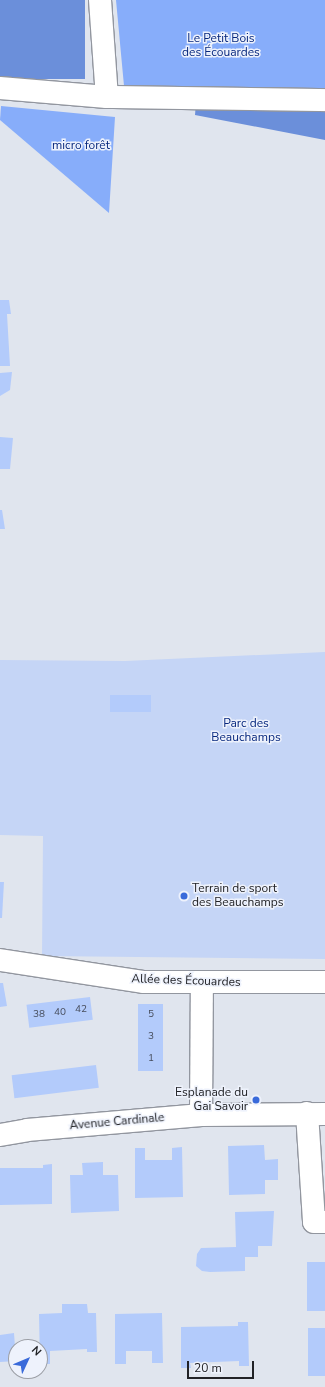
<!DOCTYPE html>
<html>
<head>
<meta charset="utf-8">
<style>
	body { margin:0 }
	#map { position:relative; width:325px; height:1387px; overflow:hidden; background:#e0e5ee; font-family:"Nunito Sans",sans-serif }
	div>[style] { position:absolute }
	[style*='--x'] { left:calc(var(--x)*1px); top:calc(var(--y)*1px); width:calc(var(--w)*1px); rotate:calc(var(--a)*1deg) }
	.green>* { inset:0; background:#c5d5f6 }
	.forest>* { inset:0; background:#87adfa }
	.water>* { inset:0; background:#6b8fda; transform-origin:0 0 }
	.building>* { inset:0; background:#b3cbfb; transform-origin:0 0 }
	.roads { filter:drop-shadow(1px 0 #92969f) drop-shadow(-1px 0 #92969f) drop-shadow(0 1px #92969f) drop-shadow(0 -1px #92969f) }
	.minor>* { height:22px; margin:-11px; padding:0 11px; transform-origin:11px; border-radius:11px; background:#fff }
	.dots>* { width:11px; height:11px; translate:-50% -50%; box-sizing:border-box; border:2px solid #eef2fc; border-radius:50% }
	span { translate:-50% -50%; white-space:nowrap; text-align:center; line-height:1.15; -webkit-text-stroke:3px #eef2fc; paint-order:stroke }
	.number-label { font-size:10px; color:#464c5b }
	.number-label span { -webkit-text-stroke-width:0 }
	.park-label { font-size:12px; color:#07287e }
	.poi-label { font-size:12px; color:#212226 }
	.left { translate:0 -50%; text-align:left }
	.right { translate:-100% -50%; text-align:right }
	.street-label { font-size:12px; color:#212226 }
	.north { position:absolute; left:8px; top:1339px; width:40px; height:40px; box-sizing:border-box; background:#eef2fc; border:1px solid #9c9fa6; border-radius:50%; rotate:46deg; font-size:11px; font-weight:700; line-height:16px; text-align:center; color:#212226 }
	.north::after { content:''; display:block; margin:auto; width:14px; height:18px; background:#396ada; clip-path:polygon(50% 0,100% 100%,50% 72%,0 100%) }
	.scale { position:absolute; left:187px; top:1361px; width:67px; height:18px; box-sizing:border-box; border:2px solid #212226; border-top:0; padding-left:5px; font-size:12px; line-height:14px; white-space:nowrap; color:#212226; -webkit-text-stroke:3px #eef2fc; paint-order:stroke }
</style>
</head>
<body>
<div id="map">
	<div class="green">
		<i style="clip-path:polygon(325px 652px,325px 959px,42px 956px,43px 836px,0 835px,0 660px,125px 661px)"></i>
	</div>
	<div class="forest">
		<i style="clip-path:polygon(116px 0,325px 0,325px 88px,301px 91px,221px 92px,124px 86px)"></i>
		<i style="clip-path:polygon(1px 106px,115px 117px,109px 213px,0 120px)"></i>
	</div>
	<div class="water">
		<i style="left:0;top:0;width:85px;height:79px"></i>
		<i style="clip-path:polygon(196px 103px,325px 110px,325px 140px,195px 115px)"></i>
	</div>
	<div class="building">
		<i style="clip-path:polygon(0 300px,9px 300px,11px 314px,7px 314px,10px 366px,0 366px)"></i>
		<i style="clip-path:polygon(12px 372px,10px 390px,0 396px,0 373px)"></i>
		<i style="clip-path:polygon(0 437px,13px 438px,10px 469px,0 469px)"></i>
		<i style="clip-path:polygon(0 510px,2px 510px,5px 529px,0 529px)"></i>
		<i style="left:151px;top:695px;width:17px;height:41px;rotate:90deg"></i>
		<i style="clip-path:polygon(0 882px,4px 882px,2px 918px,0 918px)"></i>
		<i style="clip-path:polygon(0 983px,3px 983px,7px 1006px,0 1007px)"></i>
		<i style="left:90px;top:997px;width:23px;height:64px;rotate:83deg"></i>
		<i style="left:138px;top:1004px;width:25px;height:67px"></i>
		<i style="left:96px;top:1065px;width:23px;height:85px;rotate:83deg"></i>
		<i style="clip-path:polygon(264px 1145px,265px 1160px,278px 1159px,278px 1180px,265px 1180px,265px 1194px,229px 1195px,228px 1146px)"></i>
		<i style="clip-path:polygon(182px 1147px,183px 1197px,135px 1198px,135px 1148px,145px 1148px,145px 1160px,172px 1160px,172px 1148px)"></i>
		<i style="clip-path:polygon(103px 1162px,103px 1175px,118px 1175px,119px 1211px,71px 1213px,70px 1175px,83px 1175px,82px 1163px)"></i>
		<i style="clip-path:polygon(52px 1164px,52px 1204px,0 1205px,0 1168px,43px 1168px,43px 1165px)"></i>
		<i style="clip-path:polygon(274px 1211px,272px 1246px,258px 1246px,258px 1257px,245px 1257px,245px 1271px,210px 1272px,202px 1271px,196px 1266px,197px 1254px,201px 1248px,236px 1247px,235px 1212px)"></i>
		<i style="left:307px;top:1262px;width:18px;height:49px"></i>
		<i style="clip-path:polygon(62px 1304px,87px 1304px,88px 1313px,96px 1313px,97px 1352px,87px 1352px,87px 1349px,50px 1351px,50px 1364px,40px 1364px,39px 1314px,62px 1313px)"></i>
		<i style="clip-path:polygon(162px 1313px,163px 1363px,152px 1363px,152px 1351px,126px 1351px,126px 1364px,115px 1364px,115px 1314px)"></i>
		<i style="clip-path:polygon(238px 1322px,248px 1322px,249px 1366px,239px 1366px,239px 1361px,190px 1363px,191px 1368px,181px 1368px,181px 1327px,238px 1326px)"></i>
		<i style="left:308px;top:1328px;width:17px;height:48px"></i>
		<i style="clip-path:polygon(14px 1333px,16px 1361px,0 1362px,0 1335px)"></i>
	</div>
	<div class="roads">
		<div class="minor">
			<i style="--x:100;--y:0;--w:97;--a:85.9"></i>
			<i style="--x:0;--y:88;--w:107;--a:4.8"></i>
			<i style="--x:107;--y:97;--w:218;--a:0.8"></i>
			<i style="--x:0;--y:960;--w:146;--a:8.7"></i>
			<i style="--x:144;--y:982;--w:181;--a:0"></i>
			<i style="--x:307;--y:1113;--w:109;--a:86.3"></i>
			<i style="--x:314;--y:1222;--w:11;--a:0"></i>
			<i style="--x:201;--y:1115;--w:132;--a:-89.6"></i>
			<i style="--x:0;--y:1135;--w:27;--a:-10"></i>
			<i style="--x:27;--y:1130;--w:175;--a:-4.9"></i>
			<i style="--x:201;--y:1115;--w:124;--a:-0.5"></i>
		</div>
	</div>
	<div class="dots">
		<i style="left:184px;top:896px;background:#396ada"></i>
		<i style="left:256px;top:1100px;background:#396ada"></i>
	</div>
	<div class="number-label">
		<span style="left:81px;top:1010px">42</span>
		<span style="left:60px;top:1013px">40</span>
		<span style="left:39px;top:1015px">38</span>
		<span style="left:151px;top:1015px">5</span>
		<span style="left:151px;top:1037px">3</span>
		<span style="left:151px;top:1059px">1</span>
	</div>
	<div class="park-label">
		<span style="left:221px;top:46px">Le Petit Bois<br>des Écouardes</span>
		<span style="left:81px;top:146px">micro forêt</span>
		<span style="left:246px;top:731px">Parc des<br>Beauchamps</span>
	</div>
	<div class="poi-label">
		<span class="left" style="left:192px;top:896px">Terrain de sport<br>des Beauchamps</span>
		<span class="right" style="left:248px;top:1100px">Esplanade du<br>Gai Savoir</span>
	</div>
	<div class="street-label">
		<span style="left:186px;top:981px;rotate:2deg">Allée des Écouardes</span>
		<span style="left:117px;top:1122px;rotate:-5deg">Avenue Cardinale</span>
	</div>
	<div class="north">N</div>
	<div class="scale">20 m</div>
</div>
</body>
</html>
